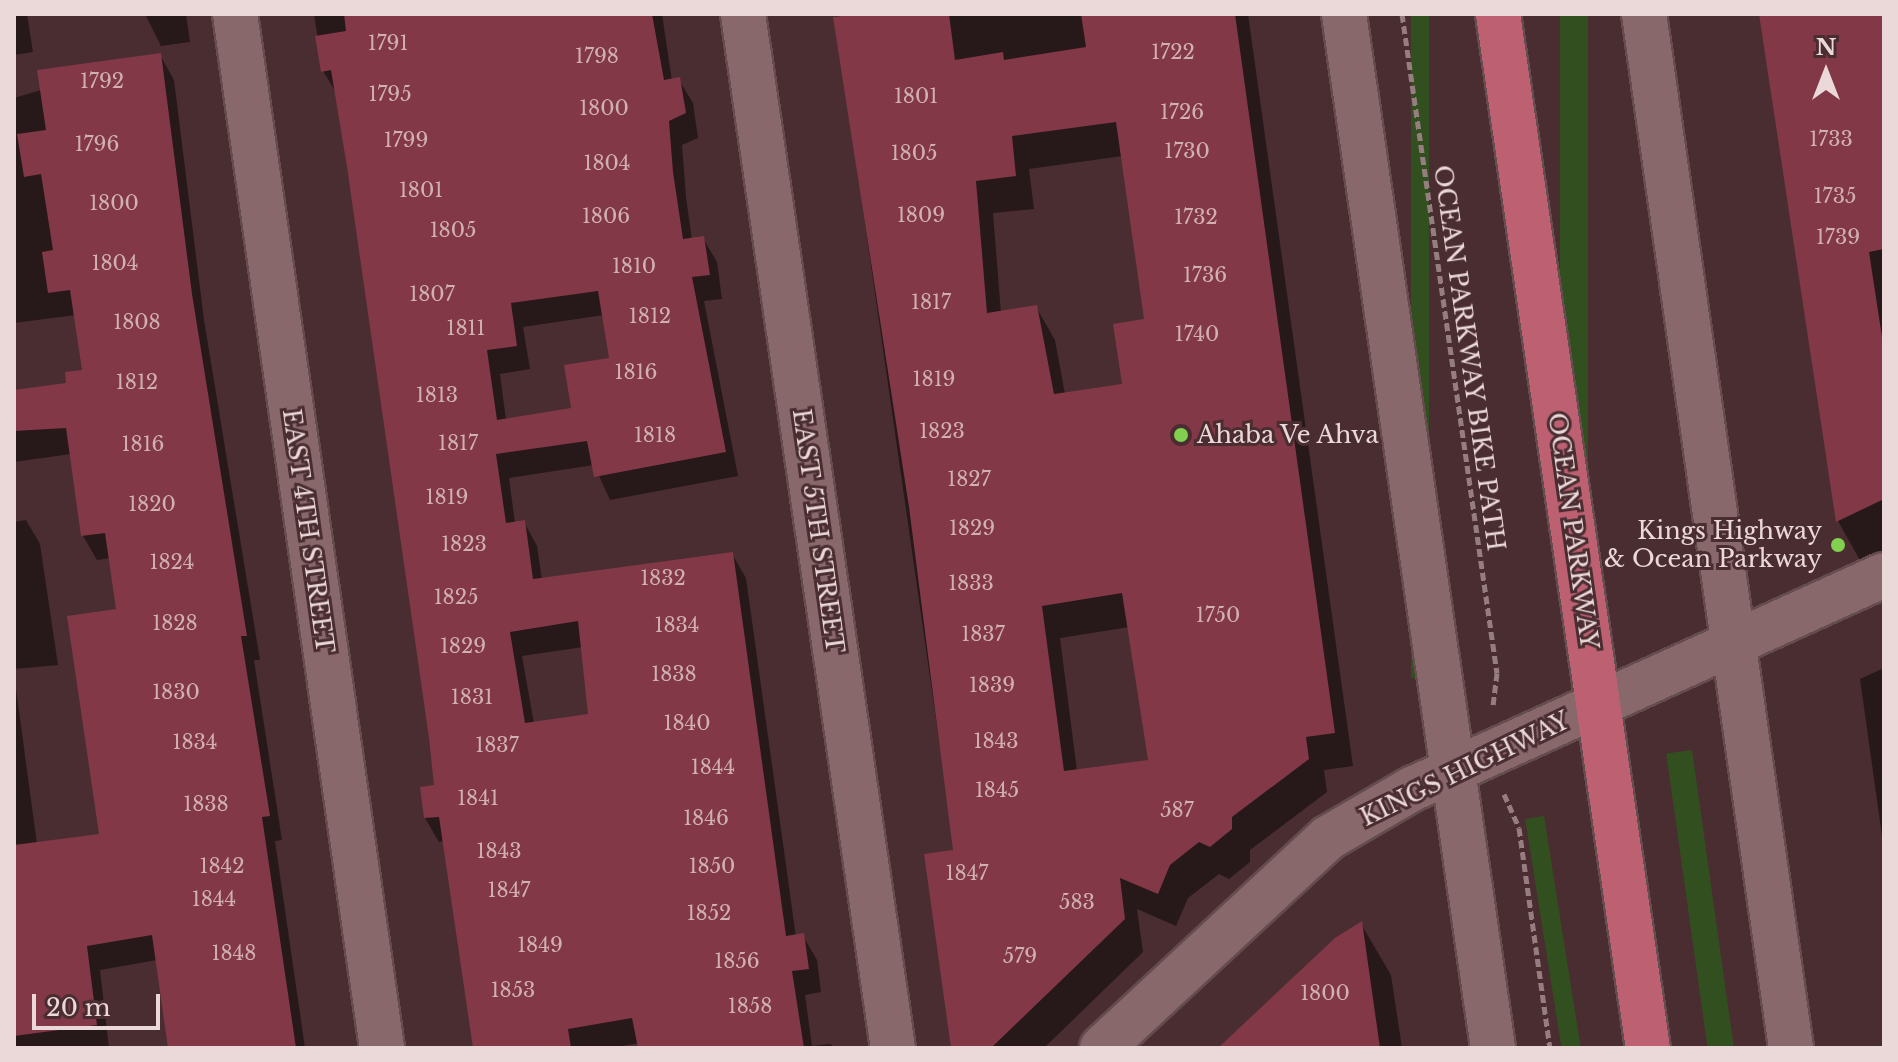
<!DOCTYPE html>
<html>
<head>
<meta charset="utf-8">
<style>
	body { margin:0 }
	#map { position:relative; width:1898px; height:1062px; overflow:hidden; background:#4a2d31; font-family:"Libre Baskerville",serif }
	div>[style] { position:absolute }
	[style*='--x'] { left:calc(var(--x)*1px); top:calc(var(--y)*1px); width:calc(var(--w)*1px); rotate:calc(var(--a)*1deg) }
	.green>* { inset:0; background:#32501f; transform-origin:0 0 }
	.shadow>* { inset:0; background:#0007 }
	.building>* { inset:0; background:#823846 }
	.path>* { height:5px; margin-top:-2.5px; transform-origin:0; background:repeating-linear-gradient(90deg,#967d80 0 8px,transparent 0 12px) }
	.roads { filter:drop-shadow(2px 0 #644c4f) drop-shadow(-2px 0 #644c4f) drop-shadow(0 2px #644c4f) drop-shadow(0 -2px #644c4f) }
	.minor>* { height:44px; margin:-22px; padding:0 22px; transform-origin:22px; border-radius:22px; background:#89686c }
	.tertiary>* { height:44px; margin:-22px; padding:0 22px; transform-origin:22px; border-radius:22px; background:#89686c }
	.primary>* { height:44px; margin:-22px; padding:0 22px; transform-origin:22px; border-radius:22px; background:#bd6072 }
	.dots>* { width:22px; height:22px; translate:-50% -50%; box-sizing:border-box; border:4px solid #4a2d31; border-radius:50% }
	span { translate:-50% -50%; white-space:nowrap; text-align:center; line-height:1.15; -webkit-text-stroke:6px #4a2d31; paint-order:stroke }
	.number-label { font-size:20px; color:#d1b0b4 }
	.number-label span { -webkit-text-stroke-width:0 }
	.street-label { font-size:24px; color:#ebd8d9 }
	.poi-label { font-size:24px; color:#ebd8d9 }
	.left { translate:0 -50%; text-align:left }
	.right { translate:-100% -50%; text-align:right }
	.frame { position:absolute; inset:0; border:16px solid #ebd8d9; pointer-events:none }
	.north { position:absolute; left:1786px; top:32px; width:80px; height:80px; -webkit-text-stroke:6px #4a2d31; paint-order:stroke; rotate:0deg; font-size:22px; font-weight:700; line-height:32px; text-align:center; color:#ebd8d9 }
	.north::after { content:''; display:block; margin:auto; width:28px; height:36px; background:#ebd8d9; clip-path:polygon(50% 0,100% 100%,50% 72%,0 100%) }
	.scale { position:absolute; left:32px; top:994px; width:128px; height:36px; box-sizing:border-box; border:4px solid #ebd8d9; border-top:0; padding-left:10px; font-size:24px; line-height:28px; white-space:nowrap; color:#ebd8d9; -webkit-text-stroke:6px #4a2d31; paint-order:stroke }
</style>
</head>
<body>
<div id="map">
	<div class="green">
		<i style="left:1411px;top:14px;width:18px;height:664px"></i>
		<i style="left:1560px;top:14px;width:28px;height:592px"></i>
		<i style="left:1692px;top:750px;width:301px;height:26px;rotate:82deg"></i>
		<i style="left:1544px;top:816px;width:235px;height:19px;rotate:81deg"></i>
	</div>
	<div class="shadow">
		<i style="clip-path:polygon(14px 14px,27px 14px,33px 52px,14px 55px)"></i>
		<i style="clip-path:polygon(145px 14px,186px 14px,190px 42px,161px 46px)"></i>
		<i style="clip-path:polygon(evenodd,314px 14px,662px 14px,672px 81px,679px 80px,693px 103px,698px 138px,682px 145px,686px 197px,692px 240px,703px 238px,717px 262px,722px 299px,704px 301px,738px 476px,610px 500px,594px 465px,509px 478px,515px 523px,524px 522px,537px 546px,542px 580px,732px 554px,746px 578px,796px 937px,803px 936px,817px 960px,821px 992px,805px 995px,812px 1046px,831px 1044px,833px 1048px,640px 1048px,639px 1043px,611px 1048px,475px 1048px,444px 841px,439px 842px,425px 818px,437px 787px,337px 94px,323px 71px,314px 14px,604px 315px,611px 360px,573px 410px,506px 420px,500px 374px,530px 369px,523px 327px,604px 315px,314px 14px,583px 647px,590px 716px,534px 724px,522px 656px,583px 647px)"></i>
		<i style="clip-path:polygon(evenodd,835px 14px,1248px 14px,1353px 766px,1324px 770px,1327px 792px,1250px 850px,1250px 862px,1229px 879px,1219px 874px,1188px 898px,1176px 926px,1137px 909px,1143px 952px,1044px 1048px,953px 1048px,955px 852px,835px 14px,1123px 156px,1146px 321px,1124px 385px,1065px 394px,1055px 340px,1036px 307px,1001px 313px,993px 213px,1034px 209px,1029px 169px,1123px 156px,835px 14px,1130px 627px,1150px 761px,1077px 771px,1060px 638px,1130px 627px)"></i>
		<i style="clip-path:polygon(1763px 14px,1884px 14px,1884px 554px,1862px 564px,1838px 521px)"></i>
		<i style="clip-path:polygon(160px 55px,174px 80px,204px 320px,260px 660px,254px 660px,282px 840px,275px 841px,305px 1048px,169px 1048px,157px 960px,100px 970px,109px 1048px,14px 1048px,14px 674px,37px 844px,101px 836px,118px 611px,111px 558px,97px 560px,83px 536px,71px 454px,14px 462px,14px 392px,68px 384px,84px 371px,76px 315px,14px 323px,14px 98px)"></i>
		<i style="clip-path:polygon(26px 520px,40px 544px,58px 665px,14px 669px,14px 522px)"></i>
		<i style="clip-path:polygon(1884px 668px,1884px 850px,1860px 679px)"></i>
		<i style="clip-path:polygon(1361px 924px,1391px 975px,1402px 1048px,1221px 1048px)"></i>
	</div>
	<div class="building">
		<i style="clip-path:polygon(evenodd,344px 14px,652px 14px,664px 80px,680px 77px,686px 113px,669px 121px,673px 172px,683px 239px,704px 236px,710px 275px,692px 277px,726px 452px,594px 477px,587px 441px,496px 454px,506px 523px,525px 520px,533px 579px,733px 552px,786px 936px,804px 933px,809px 969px,792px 971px,804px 1048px,638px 1048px,632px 1018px,568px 1029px,571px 1048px,473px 1048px,439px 817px,424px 818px,420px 787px,434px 785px,429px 738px,347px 167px,331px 70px,321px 72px,315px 36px,346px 31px,344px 14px,598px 291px,609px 358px,564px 365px,571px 408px,497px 420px,487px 350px,517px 346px,511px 303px,598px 291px,344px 14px,578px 621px,588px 714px,525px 723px,510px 632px,578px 621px)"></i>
		<i style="clip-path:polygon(evenodd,857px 14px,949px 14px,955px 60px,1003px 52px,1004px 60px,1086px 47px,1081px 14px,1235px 14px,1335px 733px,1306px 737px,1309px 759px,1232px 817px,1232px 829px,1210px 847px,1199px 842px,1170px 865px,1158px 894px,1120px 878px,1125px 919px,991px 1048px,951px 1048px,924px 854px,953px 850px,909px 507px,833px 17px,857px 14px,1116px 122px,1144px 319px,1113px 324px,1122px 384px,1054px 394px,1037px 305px,987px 313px,976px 181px,1016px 176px,1012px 136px,1116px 122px,857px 14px,1122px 593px,1148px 760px,1064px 771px,1042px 606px,1122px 593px)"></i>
		<i style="clip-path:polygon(1759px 14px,1884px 14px,1884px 249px,1869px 252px,1884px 350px,1884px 499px,1836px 522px)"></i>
		<i style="clip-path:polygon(161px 53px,192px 294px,247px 636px,241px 636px,270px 816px,262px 817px,296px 1048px,168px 1048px,152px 935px,87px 946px,97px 1025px,14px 1036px,14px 845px,99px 834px,67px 616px,116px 609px,105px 533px,81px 536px,66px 428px,14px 431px,14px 390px,66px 383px,65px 372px,82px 370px,70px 290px,48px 293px,42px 252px,53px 250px,41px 174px,24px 177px,17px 134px,46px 130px,37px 70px)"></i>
		<i style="clip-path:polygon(1362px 921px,1380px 1048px,1218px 1048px,1335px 938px)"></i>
	</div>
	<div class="path">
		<i style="--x:1402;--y:14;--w:666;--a:81.8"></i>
		<i style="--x:1497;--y:673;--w:32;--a:97"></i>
		<i style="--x:1504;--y:794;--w:37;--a:66"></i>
		<i style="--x:1519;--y:828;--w:222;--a:82"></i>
	</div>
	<div class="roads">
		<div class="minor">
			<i style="--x:235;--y:14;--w:1044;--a:81.91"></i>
			<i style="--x:743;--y:14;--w:1045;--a:81.75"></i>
			<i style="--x:1344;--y:14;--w:1045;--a:81.8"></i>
			<i style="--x:1644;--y:14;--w:1044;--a:81.91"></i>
		</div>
		<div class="tertiary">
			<i style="--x:1102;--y:1048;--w:309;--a:-42.9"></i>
			<i style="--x:1328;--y:838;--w:97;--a:-30.3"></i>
			<i style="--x:1412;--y:789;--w:518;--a:-24.39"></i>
		</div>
		<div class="primary">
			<i style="--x:1498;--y:14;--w:1045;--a:81.75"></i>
		</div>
	</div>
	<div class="dots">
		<i style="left:1181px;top:435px;background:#82d04f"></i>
		<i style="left:1838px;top:545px;background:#82d04f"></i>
	</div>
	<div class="number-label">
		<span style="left:388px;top:43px">1791</span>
		<span style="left:1173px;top:52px">1722</span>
		<span style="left:597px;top:56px">1798</span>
		<span style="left:102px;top:81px">1792</span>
		<span style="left:390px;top:94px">1795</span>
		<span style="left:916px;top:96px">1801</span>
		<span style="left:604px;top:108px">1800</span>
		<span style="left:1182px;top:112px">1726</span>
		<span style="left:1831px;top:139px">1733</span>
		<span style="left:406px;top:140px">1799</span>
		<span style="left:97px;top:144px">1796</span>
		<span style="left:1187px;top:151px">1730</span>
		<span style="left:914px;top:153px">1805</span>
		<span style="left:607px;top:163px">1804</span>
		<span style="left:421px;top:190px">1801</span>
		<span style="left:1835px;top:196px">1735</span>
		<span style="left:114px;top:203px">1800</span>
		<span style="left:921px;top:215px">1809</span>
		<span style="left:606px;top:216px">1806</span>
		<span style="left:1196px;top:217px">1732</span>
		<span style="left:453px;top:230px">1805</span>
		<span style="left:1838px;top:237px">1739</span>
		<span style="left:115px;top:263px">1804</span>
		<span style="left:634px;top:266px">1810</span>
		<span style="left:1205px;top:275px">1736</span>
		<span style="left:432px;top:294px">1807</span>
		<span style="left:931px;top:302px">1817</span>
		<span style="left:650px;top:316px">1812</span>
		<span style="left:137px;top:322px">1808</span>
		<span style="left:466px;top:328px">1811</span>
		<span style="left:1197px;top:334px">1740</span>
		<span style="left:636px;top:372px">1816</span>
		<span style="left:934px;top:379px">1819</span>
		<span style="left:137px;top:382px">1812</span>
		<span style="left:437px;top:395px">1813</span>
		<span style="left:942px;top:431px">1823</span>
		<span style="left:655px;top:435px">1818</span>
		<span style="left:458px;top:443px">1817</span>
		<span style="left:143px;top:444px">1816</span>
		<span style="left:969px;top:479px">1827</span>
		<span style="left:447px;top:497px">1819</span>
		<span style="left:152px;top:504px">1820</span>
		<span style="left:972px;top:528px">1829</span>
		<span style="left:464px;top:544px">1823</span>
		<span style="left:172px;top:562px">1824</span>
		<span style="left:663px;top:578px">1832</span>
		<span style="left:971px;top:583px">1833</span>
		<span style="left:456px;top:597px">1825</span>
		<span style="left:1218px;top:615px">1750</span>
		<span style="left:175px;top:623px">1828</span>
		<span style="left:677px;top:625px">1834</span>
		<span style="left:983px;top:634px">1837</span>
		<span style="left:463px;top:646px">1829</span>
		<span style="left:674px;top:674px">1838</span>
		<span style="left:992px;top:685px">1839</span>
		<span style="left:176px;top:692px">1830</span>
		<span style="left:472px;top:697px">1831</span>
		<span style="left:687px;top:723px">1840</span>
		<span style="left:996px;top:741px">1843</span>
		<span style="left:195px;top:742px">1834</span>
		<span style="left:497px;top:745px">1837</span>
		<span style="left:713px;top:767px">1844</span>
		<span style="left:997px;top:790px">1845</span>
		<span style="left:478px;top:798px">1841</span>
		<span style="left:206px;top:804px">1838</span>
		<span style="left:1177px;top:810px">587</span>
		<span style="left:706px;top:818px">1846</span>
		<span style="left:499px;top:851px">1843</span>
		<span style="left:222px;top:866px">1842</span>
		<span style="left:712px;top:866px">1850</span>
		<span style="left:967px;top:873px">1847</span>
		<span style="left:509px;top:890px">1847</span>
		<span style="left:214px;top:899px">1844</span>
		<span style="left:1077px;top:902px">583</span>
		<span style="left:709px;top:913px">1852</span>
		<span style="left:540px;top:945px">1849</span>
		<span style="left:234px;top:953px">1848</span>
		<span style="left:1020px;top:956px">579</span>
		<span style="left:737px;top:961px">1856</span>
		<span style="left:513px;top:990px">1853</span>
		<span style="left:1325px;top:993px">1800</span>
		<span style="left:750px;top:1006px">1858</span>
	</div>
	<div class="street-label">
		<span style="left:1469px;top:358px;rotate:82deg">OCEAN PARKWAY BIKE PATH</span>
		<span style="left:308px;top:531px;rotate:82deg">EAST 4TH STREET</span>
		<span style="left:818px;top:531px;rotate:82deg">EAST 5TH STREET</span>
		<span style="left:1573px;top:531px;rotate:82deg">OCEAN PARKWAY</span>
		<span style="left:1465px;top:769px;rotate:-26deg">KINGS HIGHWAY</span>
	</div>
	<div class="poi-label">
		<span class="left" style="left:1197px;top:435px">Ahaba Ve Ahva</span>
		<span class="right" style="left:1822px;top:545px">Kings Highway<br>&amp; Ocean Parkway</span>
	</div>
	<div class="frame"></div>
	<div class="north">N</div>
	<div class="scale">20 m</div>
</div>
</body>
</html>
